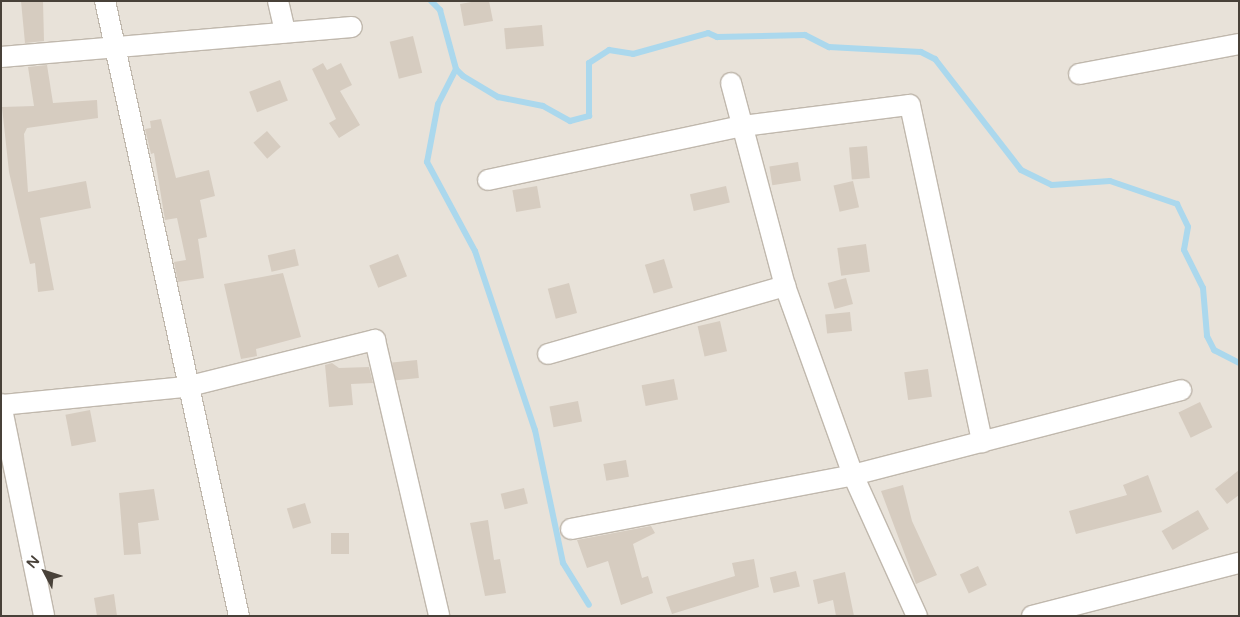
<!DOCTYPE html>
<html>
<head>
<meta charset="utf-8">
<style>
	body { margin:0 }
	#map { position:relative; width:1240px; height:617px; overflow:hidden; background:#f4f1eb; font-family:"Varela Round",sans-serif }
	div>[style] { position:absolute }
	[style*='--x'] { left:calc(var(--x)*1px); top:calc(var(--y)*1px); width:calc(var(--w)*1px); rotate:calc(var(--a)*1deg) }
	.residential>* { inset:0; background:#e8e2d9; transform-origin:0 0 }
	.stream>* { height:6px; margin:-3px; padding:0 3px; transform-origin:3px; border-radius:3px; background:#abd8ed }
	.building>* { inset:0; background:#d6ccc0; transform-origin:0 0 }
	.roads { filter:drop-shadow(1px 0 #c0b8ad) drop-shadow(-1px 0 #c0b8ad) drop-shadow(0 1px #c0b8ad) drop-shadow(0 -1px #c0b8ad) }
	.street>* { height:20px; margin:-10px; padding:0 10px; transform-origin:10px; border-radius:10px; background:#fff }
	span { translate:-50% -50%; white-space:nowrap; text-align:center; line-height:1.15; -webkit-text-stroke:4px #fff; paint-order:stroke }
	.frame { position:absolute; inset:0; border:2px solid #484139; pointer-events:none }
	.north { position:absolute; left:20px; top:547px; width:50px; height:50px; -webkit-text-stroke:4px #fff; paint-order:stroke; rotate:310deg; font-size:14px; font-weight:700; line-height:20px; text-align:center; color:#484139 }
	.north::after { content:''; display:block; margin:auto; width:18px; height:22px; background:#484139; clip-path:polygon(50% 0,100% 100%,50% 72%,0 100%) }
</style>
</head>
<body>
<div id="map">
	<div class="residential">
		<i style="left:1px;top:1px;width:1238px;height:615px"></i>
	</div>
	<div class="stream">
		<i style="--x:431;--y:1;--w:13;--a:45"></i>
		<i style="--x:440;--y:10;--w:61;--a:74.8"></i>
		<i style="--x:456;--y:69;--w:10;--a:45"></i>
		<i style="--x:463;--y:76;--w:41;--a:31"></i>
		<i style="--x:498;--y:97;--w:46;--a:11.3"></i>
		<i style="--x:543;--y:106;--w:31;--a:29"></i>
		<i style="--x:570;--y:121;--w:20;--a:-15"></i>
		<i style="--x:589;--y:116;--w:53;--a:-90"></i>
		<i style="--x:589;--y:63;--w:24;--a:-33"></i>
		<i style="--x:609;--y:50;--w:24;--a:9"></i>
		<i style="--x:633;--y:54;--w:78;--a:-15.6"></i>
		<i style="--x:708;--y:33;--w:10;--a:24"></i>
		<i style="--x:717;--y:37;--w:88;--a:-1.3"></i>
		<i style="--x:805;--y:35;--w:27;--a:27"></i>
		<i style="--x:829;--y:47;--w:92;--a:3.1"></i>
		<i style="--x:921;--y:52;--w:16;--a:27"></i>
		<i style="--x:935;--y:59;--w:140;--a:52.2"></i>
		<i style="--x:1021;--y:170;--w:34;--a:26"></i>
		<i style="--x:1052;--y:185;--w:58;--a:-3.9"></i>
		<i style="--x:1110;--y:181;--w:71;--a:18.9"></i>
		<i style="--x:1177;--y:204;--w:25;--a:64"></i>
		<i style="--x:1188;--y:227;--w:23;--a:100"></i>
		<i style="--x:1184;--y:250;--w:42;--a:63.4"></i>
		<i style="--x:1203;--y:288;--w:48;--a:85.2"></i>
		<i style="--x:1207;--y:336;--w:16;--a:63"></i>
		<i style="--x:1214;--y:350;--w:28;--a:27"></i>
		<i style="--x:456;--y:69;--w:39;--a:117"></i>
		<i style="--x:438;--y:104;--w:59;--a:100.7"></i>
		<i style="--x:427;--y:162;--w:101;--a:61.7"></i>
		<i style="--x:475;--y:251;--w:189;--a:71.5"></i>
		<i style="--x:535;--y:430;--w:136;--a:78.1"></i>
		<i style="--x:563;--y:563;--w:49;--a:58.2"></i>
	</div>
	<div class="building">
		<i style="clip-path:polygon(21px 1px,43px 1px,44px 41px,25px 43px)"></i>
		<i style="clip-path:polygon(477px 1px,489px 1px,493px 21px,464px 26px,460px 4px)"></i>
		<i style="left:542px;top:25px;width:21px;height:38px;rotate:85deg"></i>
		<i style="left:413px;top:36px;width:38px;height:24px;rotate:76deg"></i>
		<i style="clip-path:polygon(323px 63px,327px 70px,341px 63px,352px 85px,340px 91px,360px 125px,339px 138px,329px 123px,336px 119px,312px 69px)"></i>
		<i style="clip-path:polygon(47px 65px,53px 103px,97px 100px,98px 118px,27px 128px,24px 134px,28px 192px,86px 181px,91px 208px,40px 218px,54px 290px,38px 292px,35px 263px,30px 264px,9px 172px,2px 107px,34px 106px,28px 67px)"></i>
		<i style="left:280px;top:80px;width:22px;height:33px;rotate:69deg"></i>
		<i style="clip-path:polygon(161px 119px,176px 178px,209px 170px,215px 196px,200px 200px,207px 237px,198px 239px,204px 278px,178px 282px,174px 262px,186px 260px,177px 218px,165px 220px,154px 153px,151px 154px,145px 129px,151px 128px,150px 121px)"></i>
		<i style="left:267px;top:131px;width:21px;height:18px;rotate:49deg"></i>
		<i style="left:867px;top:146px;width:32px;height:18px;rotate:85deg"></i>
		<i style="left:798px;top:162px;width:19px;height:29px;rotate:81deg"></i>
		<i style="left:853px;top:181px;width:27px;height:20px;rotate:77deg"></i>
		<i style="left:537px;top:186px;width:22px;height:25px;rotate:80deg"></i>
		<i style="left:726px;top:186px;width:17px;height:37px;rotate:77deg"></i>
		<i style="left:866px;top:244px;width:28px;height:29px;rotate:82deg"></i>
		<i style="left:295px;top:249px;width:17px;height:28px;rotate:77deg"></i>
		<i style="left:398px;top:254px;width:24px;height:31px;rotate:68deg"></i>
		<i style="left:664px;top:259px;width:30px;height:20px;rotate:73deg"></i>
		<i style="clip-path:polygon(283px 273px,301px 337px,256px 349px,257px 356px,241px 359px,224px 284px)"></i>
		<i style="left:846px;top:278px;width:27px;height:19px;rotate:75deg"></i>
		<i style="left:569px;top:283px;width:31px;height:22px;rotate:75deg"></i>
		<i style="left:850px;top:312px;width:19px;height:25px;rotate:84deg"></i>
		<i style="left:720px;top:321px;width:31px;height:23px;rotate:77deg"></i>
		<i style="left:417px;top:360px;width:18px;height:25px;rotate:84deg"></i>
		<i style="clip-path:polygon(332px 363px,339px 368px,369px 367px,373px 383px,351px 384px,353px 405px,329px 407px,325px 365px)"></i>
		<i style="left:928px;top:369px;width:28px;height:24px;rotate:82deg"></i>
		<i style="left:674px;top:379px;width:21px;height:33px;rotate:79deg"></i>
		<i style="left:578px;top:401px;width:21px;height:29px;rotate:79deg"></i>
		<i style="left:1200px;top:402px;width:28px;height:24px;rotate:64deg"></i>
		<i style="left:90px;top:410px;width:32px;height:25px;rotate:79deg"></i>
		<i style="left:626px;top:460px;width:17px;height:23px;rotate:80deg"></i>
		<i style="clip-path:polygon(1239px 470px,1239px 495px,1227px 504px,1215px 489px)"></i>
		<i style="clip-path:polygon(1148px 475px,1162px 512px,1076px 534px,1069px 511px,1127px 495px,1123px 485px)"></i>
		<i style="clip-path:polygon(903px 485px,912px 521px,937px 575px,916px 584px,881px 491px)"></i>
		<i style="left:524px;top:488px;width:16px;height:24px;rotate:76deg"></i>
		<i style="clip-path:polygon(154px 489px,159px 520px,138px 523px,141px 554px,124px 555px,119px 493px)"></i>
		<i style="left:305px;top:503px;width:21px;height:19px;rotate:73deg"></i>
		<i style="left:1198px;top:510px;width:22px;height:42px;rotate:60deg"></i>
		<i style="clip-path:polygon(488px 520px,494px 560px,500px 559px,506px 593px,485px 596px,470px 523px)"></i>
		<i style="clip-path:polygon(651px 526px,655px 533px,633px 544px,642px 578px,648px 576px,653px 593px,621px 605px,608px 561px,587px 568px,577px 540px)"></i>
		<i style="left:349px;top:533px;width:21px;height:18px;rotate:90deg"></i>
		<i style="clip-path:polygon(754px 559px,759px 587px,672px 614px,666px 597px,735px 576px,732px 563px)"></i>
		<i style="left:978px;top:566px;width:21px;height:20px;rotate:65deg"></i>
		<i style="left:796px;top:571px;width:16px;height:27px;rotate:76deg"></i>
		<i style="clip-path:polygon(845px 572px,854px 616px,836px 616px,833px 600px,818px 604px,813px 580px)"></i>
		<i style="clip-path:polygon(114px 594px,117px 616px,97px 616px,94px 598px)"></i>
	</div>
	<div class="roads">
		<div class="street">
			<i style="--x:105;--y:1;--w:629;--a:77.71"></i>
			<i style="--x:278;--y:1;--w:32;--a:77"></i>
			<i style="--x:1;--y:57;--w:352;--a:-4.9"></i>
			<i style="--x:1079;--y:74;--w:163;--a:-10.6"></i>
			<i style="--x:731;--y:83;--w:210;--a:75.1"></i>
			<i style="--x:785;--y:286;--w:201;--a:70.2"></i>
			<i style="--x:853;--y:475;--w:155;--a:65.6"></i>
			<i style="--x:488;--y:180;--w:261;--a:-12"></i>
			<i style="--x:743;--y:126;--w:168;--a:-7.2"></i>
			<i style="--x:910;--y:105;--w:345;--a:77.9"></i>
			<i style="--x:548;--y:354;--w:247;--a:-16"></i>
			<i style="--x:1;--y:404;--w:216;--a:78.5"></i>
			<i style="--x:1;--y:405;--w:186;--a:-5.6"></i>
			<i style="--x:186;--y:387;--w:195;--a:-14"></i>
			<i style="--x:375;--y:340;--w:283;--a:76.9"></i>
			<i style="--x:571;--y:529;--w:287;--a:-10.8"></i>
			<i style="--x:853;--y:475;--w:339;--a:-14.5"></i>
			<i style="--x:1032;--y:616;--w:214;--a:-14.4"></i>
		</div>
	</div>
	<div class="frame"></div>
	<div class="north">N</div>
</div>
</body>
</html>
